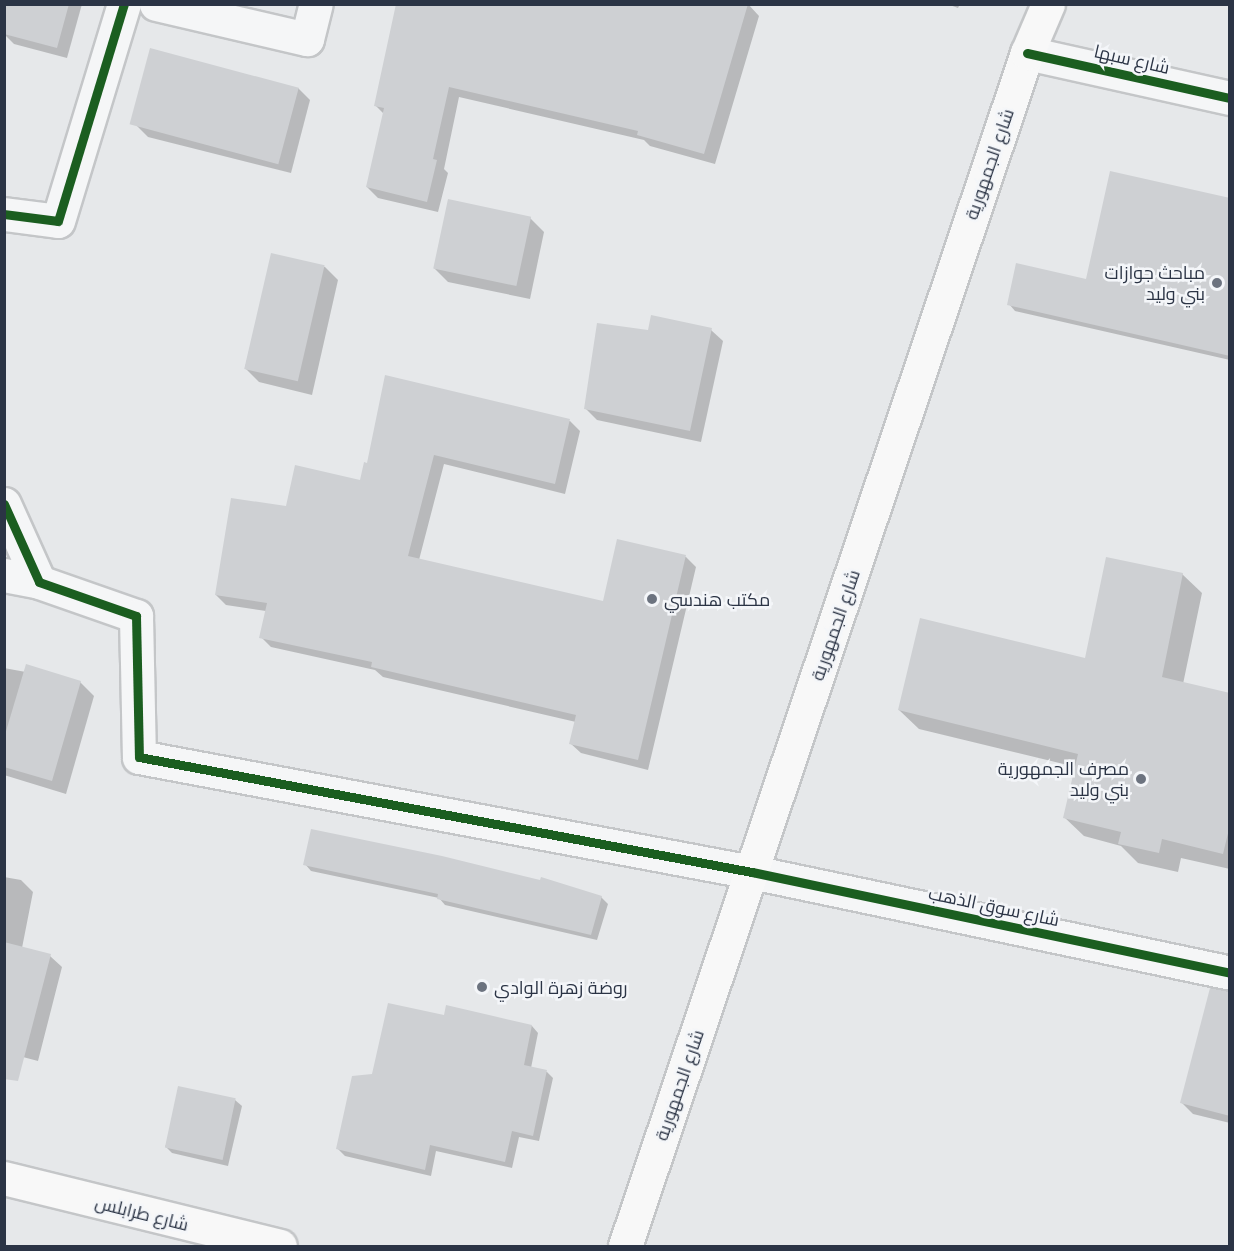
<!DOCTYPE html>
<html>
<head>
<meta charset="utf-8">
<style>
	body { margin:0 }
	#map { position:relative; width:1234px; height:1251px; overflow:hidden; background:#e6e8ea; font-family:"Golos Text",Cairo,sans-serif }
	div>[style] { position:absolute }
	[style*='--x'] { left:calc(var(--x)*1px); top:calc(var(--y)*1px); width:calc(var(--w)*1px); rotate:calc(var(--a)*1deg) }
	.shadow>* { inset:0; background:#0003 }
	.building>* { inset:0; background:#ced0d3; transform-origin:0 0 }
	.roads { filter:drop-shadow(2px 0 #c4c6c8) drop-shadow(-2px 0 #c4c6c8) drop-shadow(0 2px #c4c6c8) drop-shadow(0 -2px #c4c6c8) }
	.minor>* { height:33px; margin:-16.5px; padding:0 16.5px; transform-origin:16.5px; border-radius:16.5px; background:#f5f6f7 }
	.secondary>* { height:33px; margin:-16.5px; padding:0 16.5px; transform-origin:16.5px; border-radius:16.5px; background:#f8f8f8 }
	.cycleway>* { height:9px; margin:-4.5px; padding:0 4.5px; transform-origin:4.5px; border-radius:4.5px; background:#1b5e20 }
	.dots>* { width:16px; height:16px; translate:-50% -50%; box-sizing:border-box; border:3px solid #f4f6f9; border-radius:50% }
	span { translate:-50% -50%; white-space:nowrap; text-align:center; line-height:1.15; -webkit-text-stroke:5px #f4f6f9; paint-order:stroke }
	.street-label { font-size:18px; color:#2b3445 }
	.poi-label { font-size:18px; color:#2b3445 }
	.right { translate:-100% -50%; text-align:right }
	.left { translate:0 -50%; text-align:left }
	.frame { position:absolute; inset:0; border:6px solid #2b3445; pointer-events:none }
</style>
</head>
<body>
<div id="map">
	<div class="shadow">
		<i style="clip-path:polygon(4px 4px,82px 4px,67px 58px,14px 44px,4px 34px)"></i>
		<i style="clip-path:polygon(748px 4px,759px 16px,715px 164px,650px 146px,644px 140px,459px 97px,444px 169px,448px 173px,438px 212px,378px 198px,367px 187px,384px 114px,375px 105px)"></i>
		<i style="clip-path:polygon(947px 4px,960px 4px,958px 8px)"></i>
		<i style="clip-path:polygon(298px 88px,310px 100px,291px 173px,148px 137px,136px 125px)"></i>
		<i style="clip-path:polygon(1230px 199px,1230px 360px,1015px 311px,1009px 304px,1087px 280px)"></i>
		<i style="clip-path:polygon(530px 218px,544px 232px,530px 299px,448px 282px,434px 268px)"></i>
		<i style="clip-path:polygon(272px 255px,325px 267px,338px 280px,312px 395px,259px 382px,245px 368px)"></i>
		<i style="clip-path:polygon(711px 330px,723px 341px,701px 442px,597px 420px,585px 408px,649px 332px)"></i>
		<i style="clip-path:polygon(570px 421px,580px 431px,565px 494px,444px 464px,419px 560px,604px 602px,618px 541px,686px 557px,696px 567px,648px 770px,581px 753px,570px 743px,576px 722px,383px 677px,375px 670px,271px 647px,261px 637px,266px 611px,226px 605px,216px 595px,287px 508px,361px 482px,365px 464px)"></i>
		<i style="clip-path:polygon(1182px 574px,1202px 593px,1183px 684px,1230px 695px,1230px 869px,1181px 858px,1178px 872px,1138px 863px,1121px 846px,1084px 836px,1064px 817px,1076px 767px,919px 729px,899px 710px,1086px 660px)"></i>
		<i style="clip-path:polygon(4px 668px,80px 682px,94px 696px,66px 794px,4px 775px)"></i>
		<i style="clip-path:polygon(305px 864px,541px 882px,601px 897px,608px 904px,597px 940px,445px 905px,439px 898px,311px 871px)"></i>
		<i style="clip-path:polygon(4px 877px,21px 880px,33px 892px,22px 948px,50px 956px,62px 967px,38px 1061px,4px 1052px)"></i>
		<i style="clip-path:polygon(445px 1017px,532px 1026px,538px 1033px,531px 1068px,547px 1072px,553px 1078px,539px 1141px,519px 1137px,512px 1168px,436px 1151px,431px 1176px,345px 1156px,338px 1149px,373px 1075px)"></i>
		<i style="clip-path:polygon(1230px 1036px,1230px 1123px,1193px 1114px,1182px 1103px)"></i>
		<i style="clip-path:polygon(235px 1100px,242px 1106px,228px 1166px,172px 1153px,165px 1146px)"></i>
	</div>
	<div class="building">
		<i style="clip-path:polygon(4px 4px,69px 4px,57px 48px,4px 34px)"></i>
		<i style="clip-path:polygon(396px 4px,748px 4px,704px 154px,637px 135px,638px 131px,449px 87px,433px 159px,437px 160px,427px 202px,366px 187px,384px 108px,374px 106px)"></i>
		<i style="left:150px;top:48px;width:154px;height:79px;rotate:15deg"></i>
		<i style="clip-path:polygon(1110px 171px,1230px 198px,1230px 356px,1007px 305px,1016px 263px,1086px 279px)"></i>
		<i style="left:448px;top:199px;width:85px;height:71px;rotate:12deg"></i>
		<i style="left:271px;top:253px;width:55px;height:119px;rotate:13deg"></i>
		<i style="clip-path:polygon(651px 315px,712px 328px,690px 431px,584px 409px,597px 323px,648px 330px)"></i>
		<i style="clip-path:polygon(385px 375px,570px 419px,555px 484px,434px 455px,408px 556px,603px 601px,617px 539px,686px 555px,638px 760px,569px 744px,576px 715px,371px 667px,372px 662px,259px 638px,267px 603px,215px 595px,231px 498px,286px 506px,295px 465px,360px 480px,364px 462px,367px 463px)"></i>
		<i style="clip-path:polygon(1106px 557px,1183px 573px,1162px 677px,1230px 693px,1230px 825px,1223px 854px,1162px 839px,1159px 853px,1118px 844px,1121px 832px,1063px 818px,1078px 754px,898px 710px,920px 618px,1085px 658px)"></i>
		<i style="clip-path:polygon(26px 664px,81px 681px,52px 781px,4px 767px,4px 738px)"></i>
		<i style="clip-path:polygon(311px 829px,442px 856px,540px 880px,541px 877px,602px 896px,591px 935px,437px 899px,438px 894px,303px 865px)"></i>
		<i style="clip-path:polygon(4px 942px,51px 954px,18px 1081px,4px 1079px)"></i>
		<i style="clip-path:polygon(1210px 988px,1230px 991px,1230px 1116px,1180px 1103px)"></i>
		<i style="clip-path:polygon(388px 1003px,444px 1015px,446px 1005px,532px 1025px,524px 1065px,547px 1070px,533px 1136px,512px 1131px,505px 1162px,430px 1145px,425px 1170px,336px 1149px,352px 1076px,372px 1074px)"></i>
		<i style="left:178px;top:1086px;width:59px;height:63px;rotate:12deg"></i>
	</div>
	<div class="roads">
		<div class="minor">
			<i style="--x:156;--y:4;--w:155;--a:13.1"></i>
			<i style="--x:307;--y:39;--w:36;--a:-76"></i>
			<i style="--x:1027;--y:53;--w:208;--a:12.5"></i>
			<i style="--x:4;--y:214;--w:54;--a:7.4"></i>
			<i style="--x:58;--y:221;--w:227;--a:-73.1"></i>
			<i style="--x:4;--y:504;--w:85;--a:65.8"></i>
			<i style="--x:39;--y:582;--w:103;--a:19.3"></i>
			<i style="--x:136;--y:616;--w:141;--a:88.8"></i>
			<i style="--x:139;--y:757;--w:624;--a:10.63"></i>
			<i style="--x:752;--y:872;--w:489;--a:11.9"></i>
			<i style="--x:4;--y:575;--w:36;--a:11"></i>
		</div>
		<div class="secondary">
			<i style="--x:4;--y:1178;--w:284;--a:13.8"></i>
			<i style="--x:625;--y:1246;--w:1259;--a:-71.38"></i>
			<i style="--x:1027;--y:53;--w:53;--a:-66.8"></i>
		</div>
	</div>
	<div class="cycleway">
		<i style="--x:1027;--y:53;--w:208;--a:12.5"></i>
		<i style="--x:4;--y:214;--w:54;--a:7.4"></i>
		<i style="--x:58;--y:221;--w:227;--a:-73.1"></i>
		<i style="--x:4;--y:504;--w:85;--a:65.8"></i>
		<i style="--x:39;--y:582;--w:103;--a:19.3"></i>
		<i style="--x:136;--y:616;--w:141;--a:88.8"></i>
		<i style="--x:139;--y:757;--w:624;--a:10.63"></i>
		<i style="--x:752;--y:872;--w:489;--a:11.9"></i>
	</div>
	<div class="dots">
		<i style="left:1217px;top:283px;background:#6c737f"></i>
		<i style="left:652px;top:599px;background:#6c737f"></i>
		<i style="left:1141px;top:779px;background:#6c737f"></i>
		<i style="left:482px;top:987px;background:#6c737f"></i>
	</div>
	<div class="street-label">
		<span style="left:1132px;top:59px;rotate:13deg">شارع سبها</span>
		<span style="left:989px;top:164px;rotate:-71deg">شارع الجمهورية</span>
		<span style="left:835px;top:625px;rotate:-71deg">شارع الجمهورية</span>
		<span style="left:994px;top:906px;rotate:12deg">شارع سوق الذهب</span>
		<span style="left:679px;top:1085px;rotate:-71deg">شارع الجمهورية</span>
		<span style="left:142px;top:1213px;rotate:14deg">شارع طرابلس</span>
	</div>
	<div class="poi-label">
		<span class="right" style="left:1205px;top:283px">مباحث جوازات<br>بني وليد</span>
		<span class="left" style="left:664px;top:599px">مكتب هندسي</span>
		<span class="right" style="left:1129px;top:779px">مصرف الجمهورية<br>بني وليد</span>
		<span class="left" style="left:494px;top:987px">روضة زهرة الوادي</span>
	</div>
	<div class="frame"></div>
</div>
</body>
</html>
